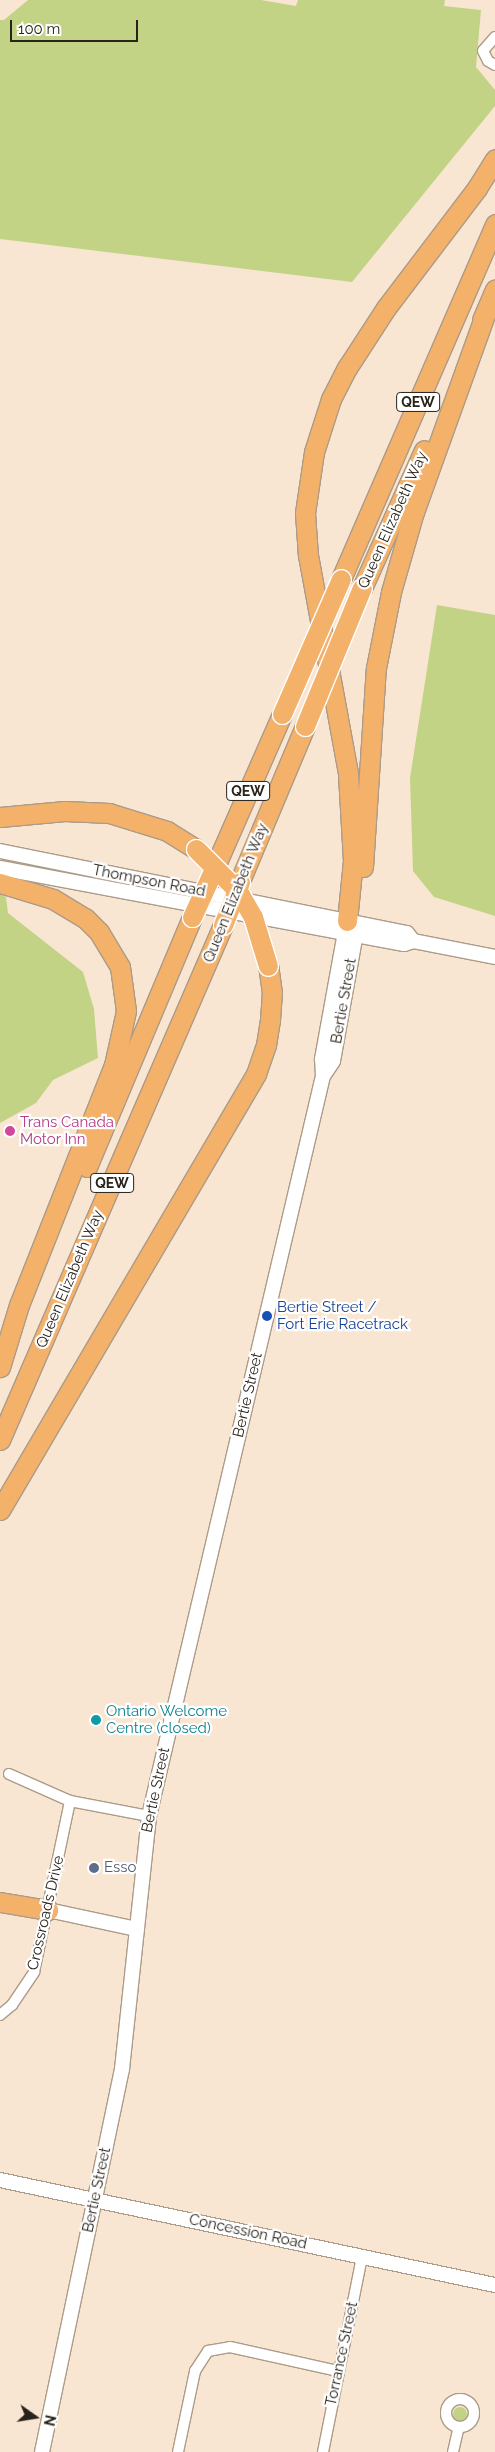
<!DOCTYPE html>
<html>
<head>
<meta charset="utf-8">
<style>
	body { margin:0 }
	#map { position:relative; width:495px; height:2452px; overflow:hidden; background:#f8e6d2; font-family:Raleway,sans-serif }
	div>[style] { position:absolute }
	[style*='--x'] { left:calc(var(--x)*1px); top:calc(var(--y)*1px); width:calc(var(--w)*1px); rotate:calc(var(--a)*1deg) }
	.green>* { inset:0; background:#c3d386 }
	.round { border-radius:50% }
	.roads { filter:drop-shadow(1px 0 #ac9b88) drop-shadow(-1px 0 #ac9b88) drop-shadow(0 1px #ac9b88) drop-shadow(0 -1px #ac9b88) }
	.street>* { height:10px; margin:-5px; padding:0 5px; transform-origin:5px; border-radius:5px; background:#fff }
	.street>.ring { margin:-5px; padding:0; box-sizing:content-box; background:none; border:10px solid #fff; border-radius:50% }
	.secondary>* { height:14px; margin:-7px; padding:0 7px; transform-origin:7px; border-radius:7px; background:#fff }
	.highway>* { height:19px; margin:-9.5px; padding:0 9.5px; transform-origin:9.5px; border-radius:9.5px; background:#f3b16a }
	.bridges { filter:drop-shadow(1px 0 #fff) drop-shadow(-1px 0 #fff) drop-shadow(0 1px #fff) drop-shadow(0 -1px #fff) }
	.highway-bridge>* { height:19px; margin:-9.5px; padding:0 9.5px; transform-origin:9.5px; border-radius:9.5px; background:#f3b16a }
	.dots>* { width:14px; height:14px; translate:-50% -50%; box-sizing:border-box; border:2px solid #fff; border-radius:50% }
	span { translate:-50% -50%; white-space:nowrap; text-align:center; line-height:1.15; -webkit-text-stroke:4.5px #fff; paint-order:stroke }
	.shield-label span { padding:1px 4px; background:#fff; border:1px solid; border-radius:4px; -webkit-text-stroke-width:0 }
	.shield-label { font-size:14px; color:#28221a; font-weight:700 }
	.street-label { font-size:15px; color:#28221a }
	.hotel-label { font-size:15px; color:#b23c85 }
	.left { translate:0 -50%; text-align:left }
	.transit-label { font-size:15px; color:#164399 }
	.culture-label { font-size:15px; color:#0d838f }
	.service-label { font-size:15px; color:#4e5e75 }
	.north { position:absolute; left:10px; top:2392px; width:50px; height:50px; -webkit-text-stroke:4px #fff; paint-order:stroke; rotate:103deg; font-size:14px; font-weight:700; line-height:20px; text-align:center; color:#28221a }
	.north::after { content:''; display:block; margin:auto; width:18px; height:22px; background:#28221a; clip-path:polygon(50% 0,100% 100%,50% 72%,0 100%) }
	.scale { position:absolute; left:10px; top:20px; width:128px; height:22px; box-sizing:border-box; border:2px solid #28221a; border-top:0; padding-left:6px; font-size:15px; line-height:18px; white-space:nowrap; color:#28221a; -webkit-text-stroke:4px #fff; paint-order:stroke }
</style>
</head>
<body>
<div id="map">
	<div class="green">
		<i style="clip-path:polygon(28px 0,261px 0,296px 6px,298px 0,445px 0,444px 6px,481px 10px,476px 67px,495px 90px,495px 106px,352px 282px,0 239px,0 20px,4px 20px)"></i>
		<i style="clip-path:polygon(437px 605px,495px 615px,495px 916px,434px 897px,413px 871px,410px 778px)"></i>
		<i style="clip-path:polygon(0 894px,6px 897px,8px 913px,83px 972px,94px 1009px,98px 1058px,53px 1080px,36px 1103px,0 1123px)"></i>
		<i class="round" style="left:453px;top:2407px;width:14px;height:14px"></i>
	</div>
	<div class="roads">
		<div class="street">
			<i style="--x:495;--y:37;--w:18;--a:131"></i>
			<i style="--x:483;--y:51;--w:11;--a:63"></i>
			<i style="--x:488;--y:61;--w:8;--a:30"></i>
			<i style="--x:9;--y:1774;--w:67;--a:23.9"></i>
			<i style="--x:70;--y:1801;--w:80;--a:10.8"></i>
			<i style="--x:0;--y:2015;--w:16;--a:-40"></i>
			<i style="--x:12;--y:2005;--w:40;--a:-56"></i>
			<i style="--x:34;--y:1972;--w:175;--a:-78.1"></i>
			<i class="ring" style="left:446px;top:2399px;width:18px;height:18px"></i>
			<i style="--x:178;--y:2452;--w:83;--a:-78.1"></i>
			<i style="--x:195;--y:2371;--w:24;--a:-57"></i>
			<i style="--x:208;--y:2351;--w:22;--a:-10"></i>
			<i style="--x:230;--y:2347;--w:111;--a:12.5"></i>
			<i style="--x:323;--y:2452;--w:200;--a:-78.7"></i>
			<i style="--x:453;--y:2452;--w:26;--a:-77"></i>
		</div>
		<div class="secondary">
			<i style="--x:0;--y:851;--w:415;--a:11.4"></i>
			<i style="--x:407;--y:933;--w:10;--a:53"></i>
			<i style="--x:0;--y:868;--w:362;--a:10.7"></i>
			<i style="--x:356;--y:935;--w:49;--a:10.6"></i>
			<i style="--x:404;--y:944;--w:9;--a:-18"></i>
			<i style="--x:413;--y:941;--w:84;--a:11"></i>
			<i style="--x:323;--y:1076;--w:18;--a:-56"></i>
			<i style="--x:333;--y:1061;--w:136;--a:-79.8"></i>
			<i style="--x:48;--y:1910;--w:91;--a:12.1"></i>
			<i style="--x:0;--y:2180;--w:506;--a:11.98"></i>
			<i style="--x:42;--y:2452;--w:391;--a:-78.2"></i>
			<i style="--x:122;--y:2069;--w:254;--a:-83.9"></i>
			<i style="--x:149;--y:1816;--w:760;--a:-76.77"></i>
			<i style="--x:323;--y:1076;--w:17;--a:-93"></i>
			<i style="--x:322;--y:1059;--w:140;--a:-79.7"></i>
		</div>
		<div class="highway">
			<i style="--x:482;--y:320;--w:33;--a:-67"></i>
			<i style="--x:341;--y:579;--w:387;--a:-66.5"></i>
			<i style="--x:362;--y:588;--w:151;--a:-65.8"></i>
			<i style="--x:0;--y:817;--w:65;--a:-5.3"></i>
			<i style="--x:65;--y:811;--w:44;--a:2.6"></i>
			<i style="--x:109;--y:813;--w:61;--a:17.2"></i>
			<i style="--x:167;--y:831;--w:34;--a:32"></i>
			<i style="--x:363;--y:867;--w:199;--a:-86.3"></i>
			<i style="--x:376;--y:668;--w:77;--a:-78.8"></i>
			<i style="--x:391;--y:592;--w:83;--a:-74"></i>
			<i style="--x:414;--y:512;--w:216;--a:-70.2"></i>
			<i style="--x:214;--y:869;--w:169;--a:-66.3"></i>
			<i style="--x:242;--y:876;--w:163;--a:-67.2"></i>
			<i style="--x:0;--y:883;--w:55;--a:16.8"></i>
			<i style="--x:53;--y:899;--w:37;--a:31"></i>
			<i style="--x:85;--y:918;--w:20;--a:45"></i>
			<i style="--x:99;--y:932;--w:41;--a:59"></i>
			<i style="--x:120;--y:967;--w:44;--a:82.2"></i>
			<i style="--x:126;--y:1011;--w:55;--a:102.5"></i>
			<i style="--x:114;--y:1065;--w:258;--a:111.6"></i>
			<i style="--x:19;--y:1305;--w:65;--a:107"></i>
			<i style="--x:347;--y:921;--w:60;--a:-84.3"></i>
			<i style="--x:353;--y:861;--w:88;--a:-93.3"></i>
			<i style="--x:348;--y:773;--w:221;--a:-100.4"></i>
			<i style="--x:308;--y:556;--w:43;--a:-94"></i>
			<i style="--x:305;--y:513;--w:62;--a:-81.6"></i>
			<i style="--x:314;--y:452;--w:56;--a:-72.2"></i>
			<i style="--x:331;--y:399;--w:35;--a:-63"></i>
			<i style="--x:347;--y:368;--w:72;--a:-57"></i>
			<i style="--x:386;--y:308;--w:151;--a:-52.8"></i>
			<i style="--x:477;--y:188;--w:34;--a:-58"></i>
			<i style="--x:87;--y:1167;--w:271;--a:-67.2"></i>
			<i style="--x:0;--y:1440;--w:561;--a:-66.59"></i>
			<i style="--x:0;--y:1510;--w:506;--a:-59.58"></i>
			<i style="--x:256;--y:1074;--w:31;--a:-71"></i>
			<i style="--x:266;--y:1045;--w:25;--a:-81"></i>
			<i style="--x:270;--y:1020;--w:27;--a:-86"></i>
			<i style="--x:272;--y:993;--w:27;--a:-98"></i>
			<i style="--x:0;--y:1902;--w:49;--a:9.5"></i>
		</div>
	</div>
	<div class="bridges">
		<div class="highway-bridge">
			<i style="--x:282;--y:714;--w:147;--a:-66.4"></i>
			<i style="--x:305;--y:726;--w:149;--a:-67.6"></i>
			<i style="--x:196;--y:849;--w:59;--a:45"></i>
			<i style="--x:238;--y:891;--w:30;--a:60"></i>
			<i style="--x:253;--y:917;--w:51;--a:73"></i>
			<i style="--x:192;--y:917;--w:53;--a:-65.4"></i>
			<i style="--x:223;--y:925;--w:46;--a:-68.4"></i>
		</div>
	</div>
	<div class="dots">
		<i style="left:10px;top:1131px;background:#d1479c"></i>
		<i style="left:267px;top:1316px;background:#1a4fb4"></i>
		<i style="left:96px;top:1720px;background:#0f9aa8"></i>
		<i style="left:94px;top:1868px;background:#5c6f8a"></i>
	</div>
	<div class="shield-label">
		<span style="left:418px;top:402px">QEW</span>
		<span style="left:248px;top:791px">QEW</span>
		<span style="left:112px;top:1183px">QEW</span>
	</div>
	<div class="street-label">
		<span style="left:393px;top:520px;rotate:-66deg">Queen Elizabeth Way</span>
		<span style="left:149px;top:881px;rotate:11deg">Thompson Road</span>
		<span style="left:236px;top:893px;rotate:-68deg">Queen Elizabeth Way</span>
		<span style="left:344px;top:1001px;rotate:-80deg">Bertie Street</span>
		<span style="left:70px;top:1279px;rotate:-67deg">Queen Elizabeth Way</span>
		<span style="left:248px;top:1395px;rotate:-77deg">Bertie Street</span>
		<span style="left:156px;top:1790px;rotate:-78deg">Bertie Street</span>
		<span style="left:46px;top:1913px;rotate:-77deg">Crossroads Drive</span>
		<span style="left:97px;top:2190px;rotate:-78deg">Bertie Street</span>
		<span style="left:248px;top:2232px;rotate:12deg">Concession Road</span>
		<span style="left:342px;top:2354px;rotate:-78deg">Torrance Street</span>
	</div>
	<div class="hotel-label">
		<span class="left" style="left:20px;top:1131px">Trans Canada<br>Motor Inn</span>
	</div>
	<div class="transit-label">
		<span class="left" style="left:277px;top:1316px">Bertie Street /<br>Fort Erie Racetrack</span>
	</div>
	<div class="culture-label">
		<span class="left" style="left:106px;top:1720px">Ontario Welcome<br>Centre (closed)</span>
	</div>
	<div class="service-label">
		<span class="left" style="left:104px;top:1868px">Esso</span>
	</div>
	<div class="north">N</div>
	<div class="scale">100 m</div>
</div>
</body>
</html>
